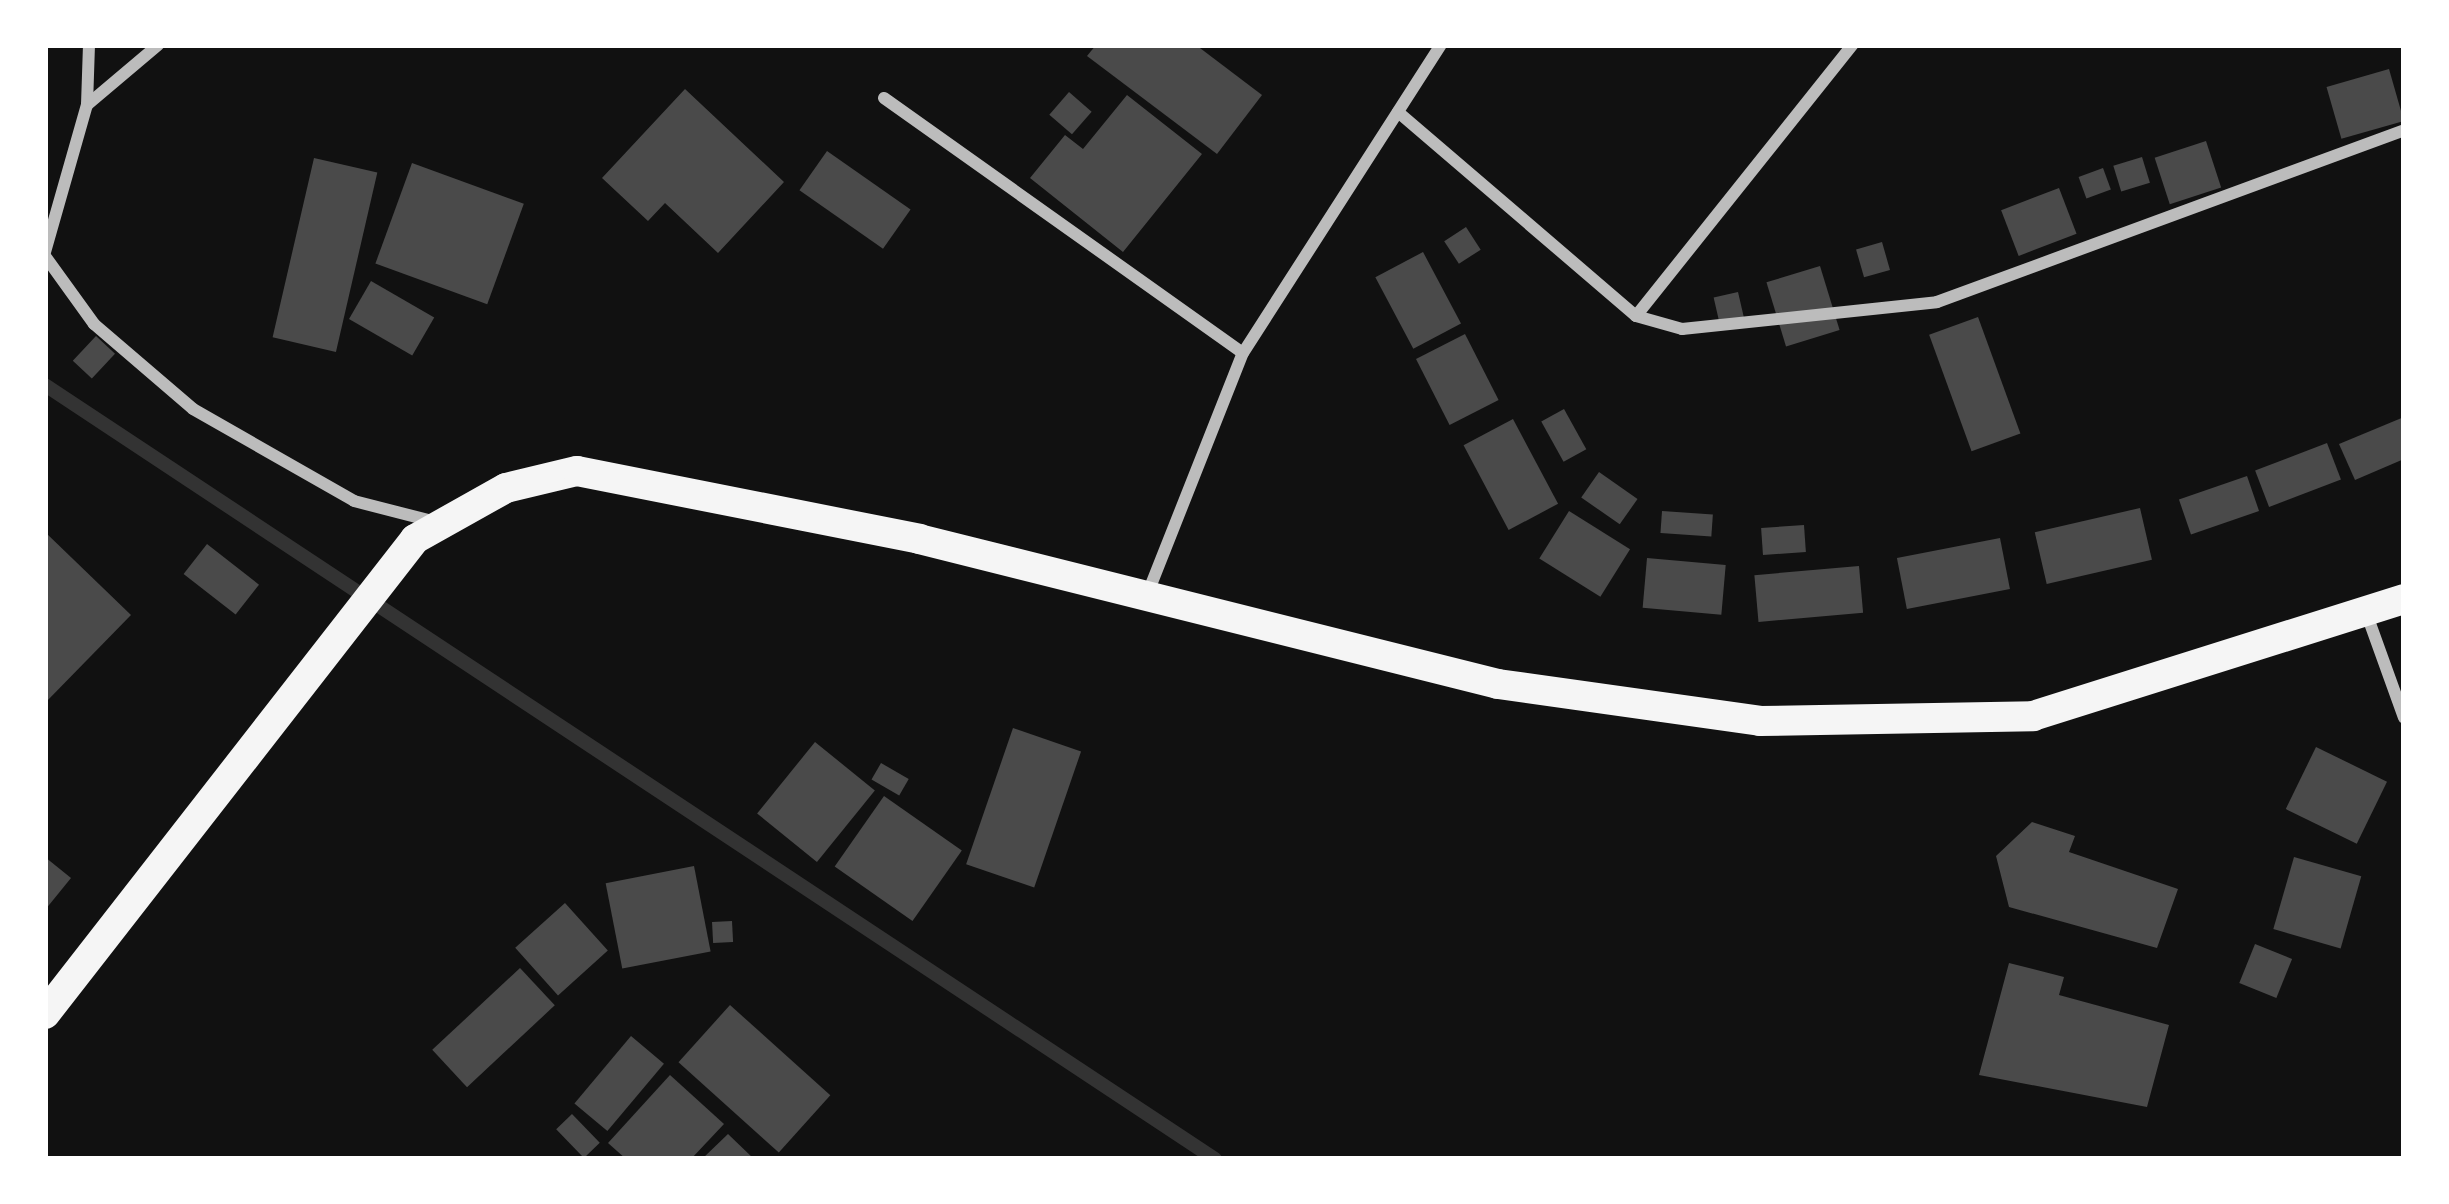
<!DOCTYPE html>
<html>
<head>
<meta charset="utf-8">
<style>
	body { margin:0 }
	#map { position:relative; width:2449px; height:1204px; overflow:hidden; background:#111; font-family:"Source Sans 3",sans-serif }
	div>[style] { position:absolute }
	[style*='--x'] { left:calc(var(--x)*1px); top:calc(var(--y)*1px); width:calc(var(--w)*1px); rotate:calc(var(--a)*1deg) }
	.stream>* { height:14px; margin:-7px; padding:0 7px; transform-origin:7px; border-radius:7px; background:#333 }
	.building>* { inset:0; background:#4a4a4a; transform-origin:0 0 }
	.minor>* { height:12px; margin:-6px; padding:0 6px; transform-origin:6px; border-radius:6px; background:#bcbcbc }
	.primary>* { height:30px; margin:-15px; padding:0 15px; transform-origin:15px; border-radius:15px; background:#f5f5f5 }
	span { translate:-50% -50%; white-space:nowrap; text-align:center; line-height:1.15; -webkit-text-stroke:9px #fff; paint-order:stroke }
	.frame { position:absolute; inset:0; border:48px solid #fff; pointer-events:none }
</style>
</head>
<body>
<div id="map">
	<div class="stream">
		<i style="--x:45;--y:385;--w:1403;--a:33.49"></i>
	</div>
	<div class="building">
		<i style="clip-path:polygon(1096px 45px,1196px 45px,1262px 95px,1217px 154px,1087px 56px)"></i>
		<i style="left:2389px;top:69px;width:54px;height:65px;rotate:74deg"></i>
		<i style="clip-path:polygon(685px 89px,784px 182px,718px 253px,665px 203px,648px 221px,602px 178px)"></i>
		<i style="left:1069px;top:92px;width:30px;height:30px;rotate:41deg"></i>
		<i style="clip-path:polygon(1127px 95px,1202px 154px,1123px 252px,1030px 178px,1065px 135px,1083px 149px)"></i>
		<i style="left:2206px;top:141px;width:49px;height:54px;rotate:72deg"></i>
		<i style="left:827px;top:151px;width:102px;height:48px;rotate:35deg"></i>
		<i style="left:2142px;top:157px;width:27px;height:30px;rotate:73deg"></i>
		<i style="left:314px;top:158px;width:65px;height:184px;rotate:13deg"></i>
		<i style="left:412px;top:163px;width:119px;height:107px;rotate:20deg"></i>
		<i style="left:2103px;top:168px;width:23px;height:26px;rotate:70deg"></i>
		<i style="left:2059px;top:188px;width:49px;height:62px;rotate:69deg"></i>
		<i style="left:1466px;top:227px;width:27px;height:26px;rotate:57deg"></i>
		<i style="left:1882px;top:242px;width:29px;height:27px;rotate:74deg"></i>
		<i style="left:1423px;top:252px;width:81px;height:54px;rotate:62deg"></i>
		<i style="left:1820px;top:266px;width:67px;height:56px;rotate:73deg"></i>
		<i style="left:371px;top:281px;width:73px;height:44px;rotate:30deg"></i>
		<i style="left:1738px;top:292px;width:27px;height:25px;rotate:77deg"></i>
		<i style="left:1978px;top:317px;width:124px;height:52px;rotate:70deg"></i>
		<i style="left:1465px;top:334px;width:74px;height:55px;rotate:63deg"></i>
		<i style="left:96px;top:336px;width:26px;height:34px;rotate:43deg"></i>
		<i style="left:1564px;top:409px;width:46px;height:26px;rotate:61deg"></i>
		<i style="clip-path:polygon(2404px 417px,2404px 459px,2355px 480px,2339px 444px)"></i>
		<i style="left:1513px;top:419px;width:96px;height:56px;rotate:62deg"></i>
		<i style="left:2327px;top:443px;width:39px;height:77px;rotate:69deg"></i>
		<i style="left:1599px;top:472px;width:47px;height:31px;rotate:35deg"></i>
		<i style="left:2247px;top:476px;width:37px;height:72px;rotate:71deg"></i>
		<i style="left:2140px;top:508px;width:53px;height:108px;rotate:77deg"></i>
		<i style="left:1569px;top:511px;width:72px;height:56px;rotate:32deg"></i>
		<i style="left:1662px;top:511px;width:51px;height:22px;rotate:4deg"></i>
		<i style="left:1804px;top:525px;width:27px;height:43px;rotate:86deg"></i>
		<i style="clip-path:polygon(45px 532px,131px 615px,45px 703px)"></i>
		<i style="left:2000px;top:538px;width:52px;height:105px;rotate:79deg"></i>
		<i style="left:207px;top:544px;width:66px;height:38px;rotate:38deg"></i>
		<i style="left:1647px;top:558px;width:79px;height:50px;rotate:5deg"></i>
		<i style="left:1859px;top:566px;width:47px;height:105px;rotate:85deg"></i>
		<i style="left:1013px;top:728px;width:72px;height:144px;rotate:19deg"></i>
		<i style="left:815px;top:742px;width:77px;height:92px;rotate:39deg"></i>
		<i style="left:2316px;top:747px;width:79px;height:69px;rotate:26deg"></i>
		<i style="left:881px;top:763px;width:32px;height:19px;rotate:30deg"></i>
		<i style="left:884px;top:796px;width:95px;height:86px;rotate:35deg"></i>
		<i style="clip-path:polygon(2032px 822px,2075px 836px,2069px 852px,2178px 889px,2157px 948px,2009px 907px,1996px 856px)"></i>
		<i style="clip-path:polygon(45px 857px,71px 878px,45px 910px)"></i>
		<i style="left:2294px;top:857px;width:70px;height:75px;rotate:16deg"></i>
		<i style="left:694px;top:866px;width:87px;height:90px;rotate:79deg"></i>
		<i style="left:565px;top:903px;width:64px;height:67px;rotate:48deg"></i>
		<i style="left:732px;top:921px;width:21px;height:20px;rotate:87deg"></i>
		<i style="left:2255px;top:944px;width:40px;height:42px;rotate:22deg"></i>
		<i style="clip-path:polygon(2009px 963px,2064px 977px,2059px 995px,2169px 1025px,2147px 1107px,1979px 1075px)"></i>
		<i style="left:520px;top:968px;width:51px;height:120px;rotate:47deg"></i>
		<i style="left:730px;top:1005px;width:135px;height:77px;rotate:42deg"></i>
		<i style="left:631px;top:1036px;width:43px;height:88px;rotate:40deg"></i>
		<i style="clip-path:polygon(670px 1075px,724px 1124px,691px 1159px,626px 1159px,608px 1143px)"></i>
		<i style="left:572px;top:1114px;width:40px;height:22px;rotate:46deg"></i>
		<i style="clip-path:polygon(728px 1134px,754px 1159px,702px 1159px)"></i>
	</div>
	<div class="minor">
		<i style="--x:884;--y:98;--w:440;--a:35.4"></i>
		<i style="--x:87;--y:105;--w:93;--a:-40.2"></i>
		<i style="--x:1398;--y:112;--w:313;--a:40.6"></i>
		<i style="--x:1636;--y:316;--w:48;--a:15.8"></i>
		<i style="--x:1682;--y:329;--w:256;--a:-6"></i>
		<i style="--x:1937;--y:302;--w:498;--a:-20.2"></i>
		<i style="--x:45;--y:252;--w:153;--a:-74.1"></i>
		<i style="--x:87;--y:105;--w:60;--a:-88.1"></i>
		<i style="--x:45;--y:256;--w:84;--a:54.2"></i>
		<i style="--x:94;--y:324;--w:130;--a:40.6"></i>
		<i style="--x:193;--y:409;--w:185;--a:29.7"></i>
		<i style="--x:354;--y:501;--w:85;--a:14.4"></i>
		<i style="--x:1636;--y:316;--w:347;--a:-51.4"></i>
		<i style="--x:1147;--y:595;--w:260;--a:-68.4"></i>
		<i style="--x:1243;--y:353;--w:366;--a:-57.3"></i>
		<i style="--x:2367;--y:615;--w:109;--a:70.2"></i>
	</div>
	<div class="primary">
		<i style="--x:45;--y:1014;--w:602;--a:-52.08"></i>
		<i style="--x:415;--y:539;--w:104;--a:-29.3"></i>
		<i style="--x:506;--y:488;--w:73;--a:-13.5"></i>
		<i style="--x:577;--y:471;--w:349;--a:11.2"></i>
		<i style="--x:919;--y:539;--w:597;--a:14.06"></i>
		<i style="--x:1498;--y:684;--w:265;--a:8"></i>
		<i style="--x:1760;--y:721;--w:273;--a:-1"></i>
		<i style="--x:2033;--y:716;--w:389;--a:-17.5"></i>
	</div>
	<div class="frame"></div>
</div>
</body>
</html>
